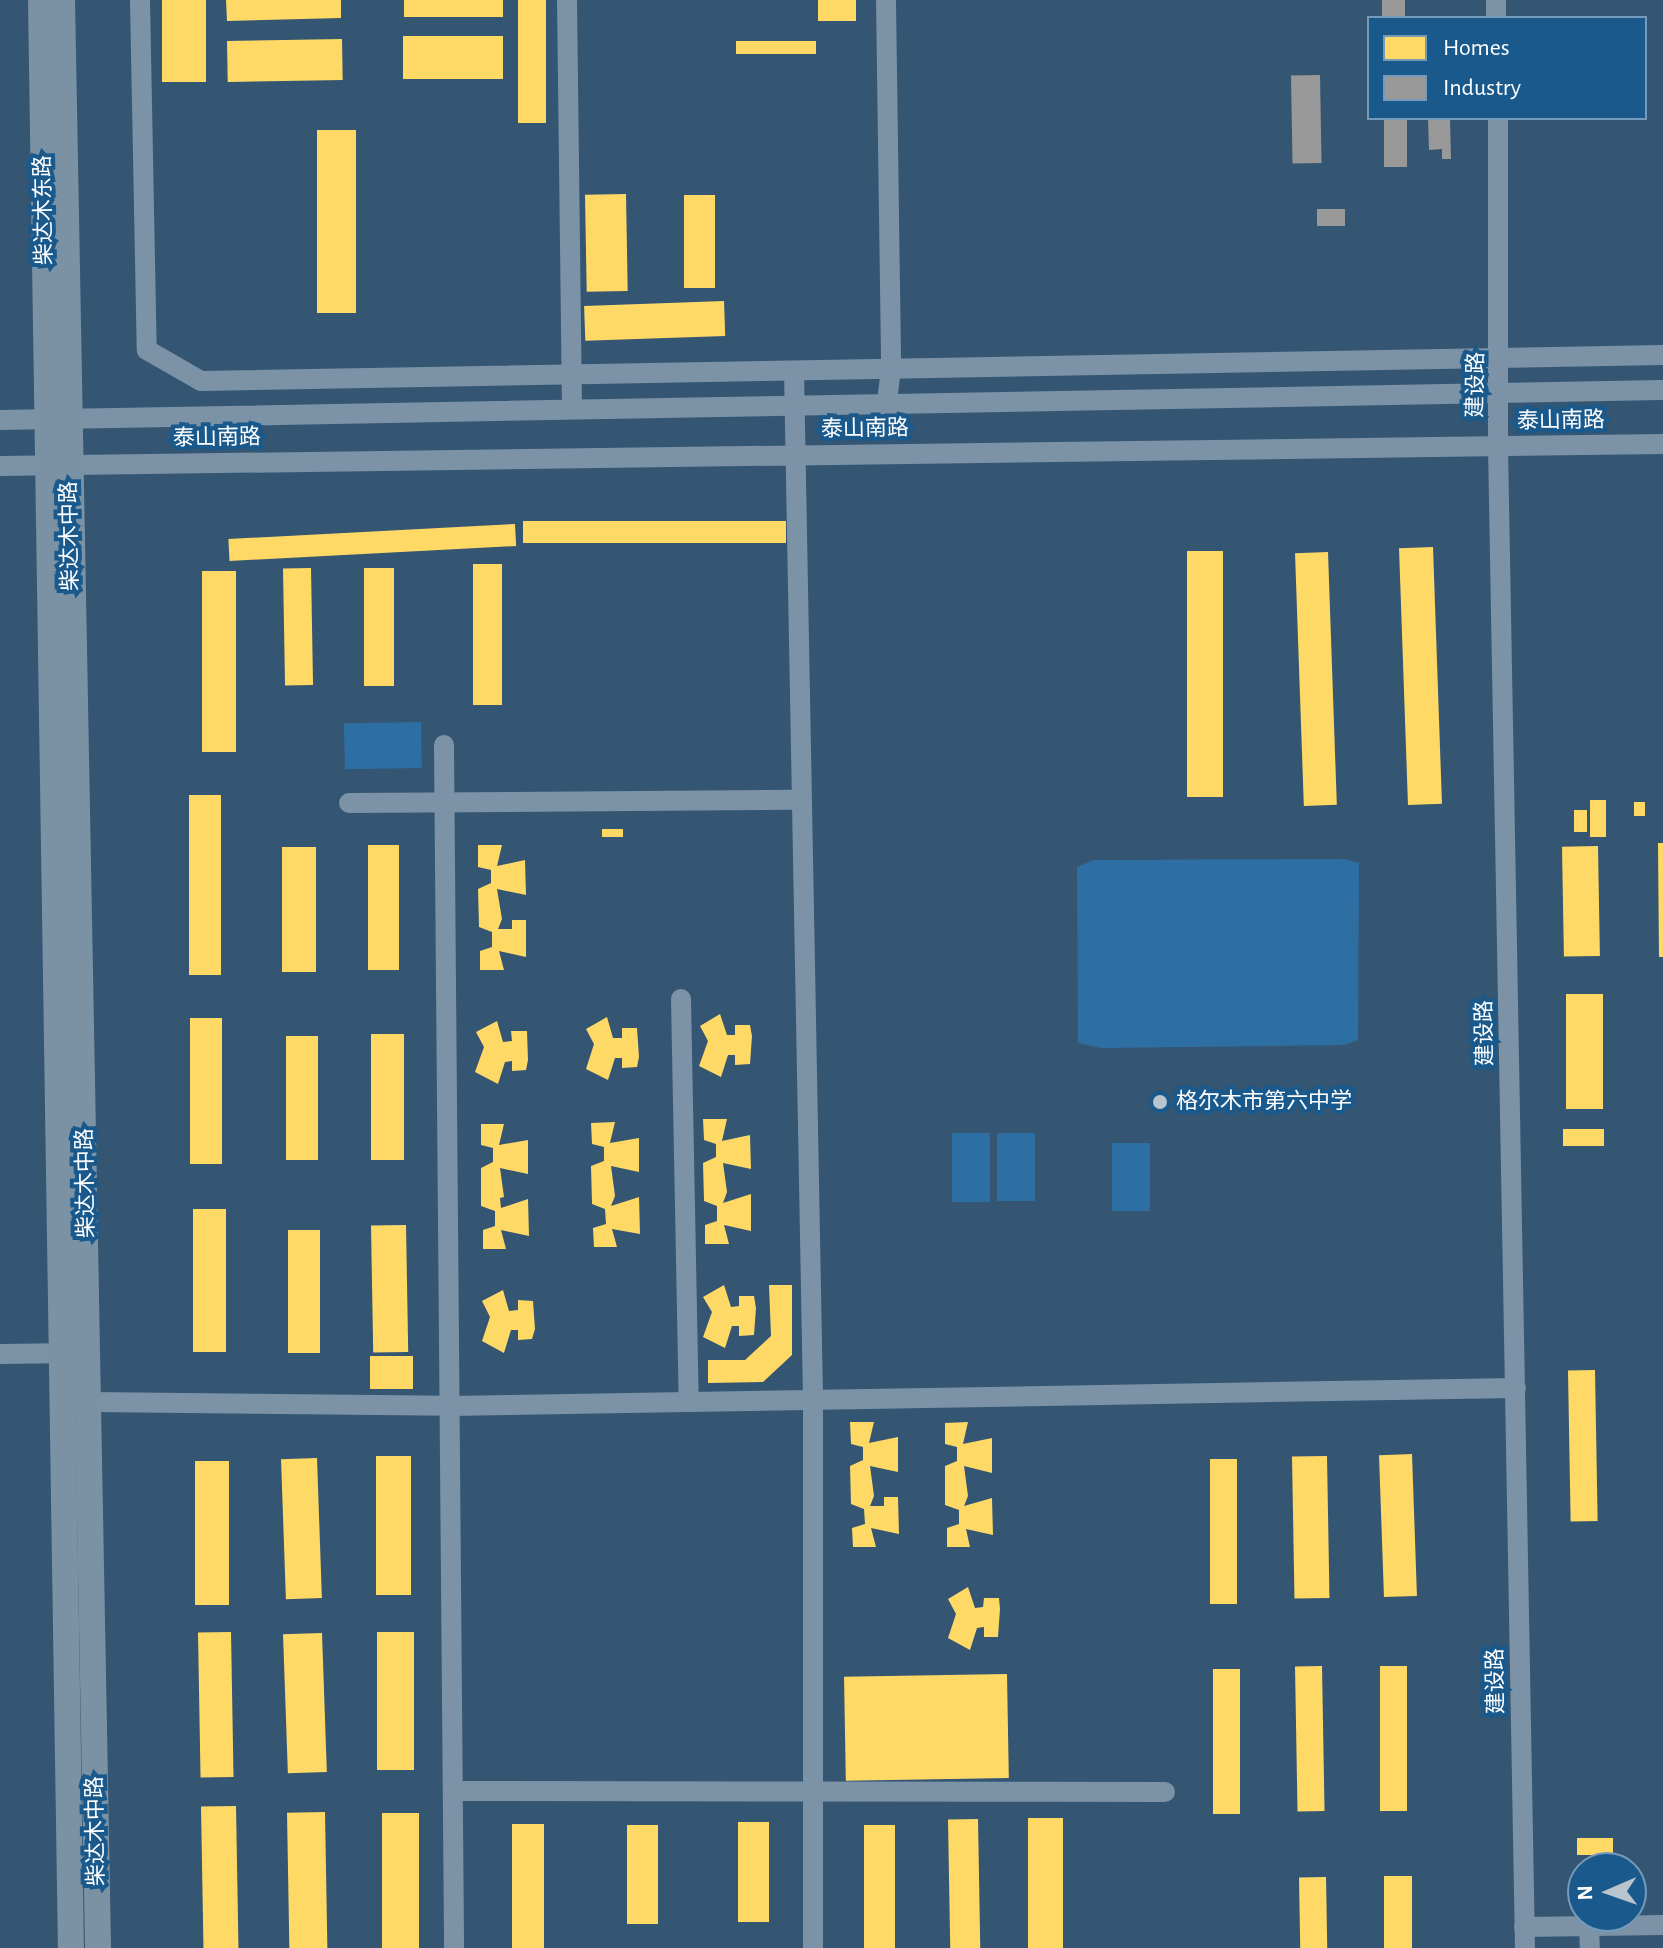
<!DOCTYPE html>
<html>
<head>
<meta charset="utf-8">
<style>
	body { margin:0 }
	#map { position:relative; width:1663px; height:1948px; overflow:hidden; background:#345672; font-family:"Alegreya Sans","Noto Sans SC",sans-serif }
	div>[style] { position:absolute }
	[style*='--x'] { left:calc(var(--x)*1px); top:calc(var(--y)*1px); width:calc(var(--w)*1px); rotate:calc(var(--a)*1deg) }
	.green>* { inset:0; background:#2e6fa3; transform-origin:0 0 }
	.homes>* { inset:0; background:#ffd966; transform-origin:0 0 }
	.industry>* { inset:0; background:#999; transform-origin:0 0 }
	.minor>* { height:20px; margin:-10px; padding:0 10px; transform-origin:10px; border-radius:10px; background:#7b92a7 }
	.major>* { height:26px; margin:-13px; padding:0 13px; transform-origin:13px; border-radius:13px; background:#7b92a5 }
	.dots>* { width:22px; height:22px; translate:-50% -50%; box-sizing:border-box; border:4px solid #1a598c; border-radius:50% }
	span { translate:-50% -50%; white-space:nowrap; text-align:center; line-height:1.15; -webkit-text-stroke:8px #1a598c; paint-order:stroke }
	.street-label { font-size:22px; color:#fff }
	.poi-label { font-size:22px; color:#fff }
	.left { translate:0 -50%; text-align:left }
	.legend { position:absolute; left:1367px; top:16px; width:280px; height:104px; box-sizing:border-box; background:#1a598c; border:2px solid #769bba; margin:0; padding:10px 14px; list-style:none; font-size:24px; color:#fff }
	.legend li { display:flex; align-items:center; gap:16px; height:40px }
	.legend b { width:40px; border:2px solid #769bba }
	.north { position:absolute; left:1567px; top:1852px; width:80px; height:80px; box-sizing:border-box; background:#1a598c; border:2px solid #769bba; border-radius:50%; rotate:268deg; font-size:22px; font-weight:700; line-height:32px; text-align:center; color:#fff }
	.north::after { content:''; display:block; margin:auto; width:28px; height:36px; background:#b8c4ce; clip-path:polygon(50% 0,100% 100%,50% 72%,0 100%) }
</style>
</head>
<body>
<div id="map">
	<div class="green">
		<i style="left:421px;top:722px;width:46px;height:77px;rotate:89deg"></i>
		<i style="clip-path:polygon(1345px 859px,1359px 863px,1358px 1040px,1344px 1045px,1101px 1048px,1078px 1043px,1077px 867px,1094px 860px)"></i>
		<i style="left:952px;top:1133px;width:38px;height:69px"></i>
		<i style="left:997px;top:1133px;width:38px;height:68px"></i>
		<i style="left:1112px;top:1143px;width:38px;height:68px"></i>
	</div>
	<div class="homes">
		<i style="left:162px;top:0;width:44px;height:82px"></i>
		<i style="clip-path:polygon(226px 0,341px 0,341px 18px,227px 21px)"></i>
		<i style="left:404px;top:0;width:99px;height:17px"></i>
		<i style="left:518px;top:0;width:28px;height:123px"></i>
		<i style="left:818px;top:0;width:38px;height:21px"></i>
		<i style="left:503px;top:36px;width:43px;height:100px;rotate:90deg"></i>
		<i style="left:342px;top:39px;width:41px;height:115px;rotate:89deg"></i>
		<i style="left:816px;top:41px;width:13px;height:80px;rotate:90deg"></i>
		<i style="left:317px;top:130px;width:39px;height:183px"></i>
		<i style="left:626px;top:194px;width:97px;height:41px;rotate:89deg"></i>
		<i style="left:684px;top:195px;width:31px;height:93px"></i>
		<i style="left:724px;top:301px;width:35px;height:140px;rotate:88deg"></i>
		<i style="left:786px;top:521px;width:22px;height:263px;rotate:90deg"></i>
		<i style="left:515px;top:524px;width:22px;height:287px;rotate:87deg"></i>
		<i style="left:1433px;top:547px;width:257px;height:34px;rotate:88deg"></i>
		<i style="left:1187px;top:551px;width:36px;height:246px"></i>
		<i style="left:1328px;top:552px;width:253px;height:33px;rotate:88deg"></i>
		<i style="left:473px;top:564px;width:29px;height:141px"></i>
		<i style="left:311px;top:568px;width:117px;height:28px;rotate:89deg"></i>
		<i style="left:364px;top:568px;width:30px;height:118px"></i>
		<i style="left:202px;top:571px;width:34px;height:181px"></i>
		<i style="left:189px;top:795px;width:32px;height:180px"></i>
		<i style="left:1590px;top:800px;width:16px;height:37px"></i>
		<i style="left:1634px;top:802px;width:11px;height:14px"></i>
		<i style="left:1574px;top:810px;width:13px;height:22px"></i>
		<i style="left:602px;top:829px;width:21px;height:8px"></i>
		<i style="clip-path:polygon(1658px 843px,1663px 843px,1663px 957px,1659px 957px)"></i>
		<i style="left:368px;top:845px;width:31px;height:125px"></i>
		<i style="clip-path:polygon(478px 845px,502px 845px,497px 866px,525px 860px,526px 895px,497px 889px,502px 919px,498px 929px,512px 929px,512px 920px,526px 920px,526px 957px,499px 951px,504px 970px,480px 970px,480px 951px,492px 947px,492px 932px,479px 927px,478px 889px,491px 883px,491px 870px,478px 867px)"></i>
		<i style="left:1598px;top:846px;width:110px;height:36px;rotate:89deg"></i>
		<i style="left:282px;top:847px;width:34px;height:125px"></i>
		<i style="left:1566px;top:994px;width:37px;height:115px"></i>
		<i style="clip-path:polygon(720px 1014px,727px 1035px,735px 1035px,735px 1025px,750px 1025px,752px 1036px,750px 1064px,735px 1065px,735px 1055px,728px 1055px,721px 1077px,699px 1066px,708px 1041px,700px 1026px)"></i>
		<i style="clip-path:polygon(607px 1017px,613px 1038px,622px 1038px,622px 1028px,637px 1028px,639px 1057px,637px 1067px,622px 1068px,622px 1058px,615px 1058px,608px 1080px,586px 1069px,594px 1044px,586px 1029px)"></i>
		<i style="left:190px;top:1018px;width:32px;height:146px"></i>
		<i style="clip-path:polygon(497px 1021px,503px 1042px,512px 1041px,511px 1031px,527px 1031px,528px 1060px,526px 1070px,512px 1071px,512px 1061px,505px 1062px,498px 1084px,475px 1072px,484px 1047px,476px 1032px)"></i>
		<i style="left:371px;top:1034px;width:33px;height:126px"></i>
		<i style="left:318px;top:1036px;width:124px;height:32px;rotate:90deg"></i>
		<i style="clip-path:polygon(703px 1119px,727px 1119px,722px 1141px,750px 1135px,751px 1169px,723px 1163px,727px 1192px,723px 1203px,751px 1194px,751px 1231px,724px 1225px,729px 1244px,705px 1244px,705px 1225px,717px 1221px,717px 1206px,704px 1201px,703px 1163px,716px 1157px,716px 1144px,704px 1140px)"></i>
		<i style="clip-path:polygon(615px 1122px,610px 1143px,639px 1138px,639px 1172px,611px 1166px,615px 1196px,611px 1206px,639px 1197px,640px 1234px,612px 1229px,617px 1247px,594px 1247px,593px 1228px,606px 1224px,605px 1209px,592px 1204px,591px 1166px,604px 1161px,604px 1147px,592px 1144px,591px 1123px)"></i>
		<i style="clip-path:polygon(481px 1124px,504px 1124px,499px 1145px,528px 1140px,528px 1174px,500px 1168px,504px 1197px,500px 1198px,501px 1208px,528px 1199px,529px 1236px,501px 1230px,506px 1249px,483px 1249px,483px 1230px,495px 1226px,495px 1211px,481px 1206px,481px 1168px,493px 1162px,493px 1148px,481px 1145px)"></i>
		<i style="left:1563px;top:1129px;width:41px;height:17px"></i>
		<i style="left:193px;top:1209px;width:33px;height:143px"></i>
		<i style="left:406px;top:1225px;width:127px;height:35px;rotate:89deg"></i>
		<i style="left:288px;top:1230px;width:32px;height:123px"></i>
		<i style="clip-path:polygon(724px 1285px,731px 1307px,739px 1306px,739px 1296px,754px 1296px,756px 1308px,754px 1335px,739px 1336px,739px 1326px,732px 1326px,725px 1348px,703px 1337px,712px 1312px,703px 1297px)"></i>
		<i style="clip-path:polygon(769px 1285px,792px 1285px,792px 1355px,763px 1382px,708px 1383px,708px 1360px,745px 1360px,771px 1336px)"></i>
		<i style="clip-path:polygon(503px 1290px,509px 1311px,518px 1310px,518px 1300px,533px 1301px,535px 1329px,532px 1339px,518px 1340px,518px 1330px,511px 1330px,504px 1353px,482px 1341px,490px 1317px,482px 1301px)"></i>
		<i style="left:370px;top:1356px;width:43px;height:33px"></i>
		<i style="left:1595px;top:1370px;width:151px;height:27px;rotate:89deg"></i>
		<i style="clip-path:polygon(850px 1422px,874px 1422px,869px 1443px,898px 1437px,898px 1472px,870px 1466px,874px 1496px,870px 1506px,884px 1506px,884px 1497px,898px 1497px,899px 1534px,871px 1528px,876px 1547px,853px 1547px,852px 1528px,865px 1524px,864px 1509px,851px 1504px,850px 1466px,863px 1460px,863px 1447px,851px 1444px)"></i>
		<i style="clip-path:polygon(968px 1422px,963px 1444px,992px 1438px,992px 1473px,964px 1466px,968px 1496px,964px 1506px,992px 1498px,993px 1535px,966px 1529px,970px 1547px,947px 1547px,947px 1528px,959px 1524px,959px 1510px,945px 1505px,945px 1466px,957px 1461px,957px 1447px,945px 1444px,945px 1423px)"></i>
		<i style="left:1412px;top:1454px;width:142px;height:33px;rotate:88deg"></i>
		<i style="left:411px;top:1456px;width:139px;height:35px;rotate:90deg"></i>
		<i style="left:1327px;top:1456px;width:142px;height:35px;rotate:89deg"></i>
		<i style="left:317px;top:1458px;width:140px;height:36px;rotate:88deg"></i>
		<i style="left:1237px;top:1459px;width:145px;height:27px;rotate:90deg"></i>
		<i style="left:195px;top:1461px;width:34px;height:144px"></i>
		<i style="clip-path:polygon(968px 1587px,975px 1608px,983px 1607px,984px 1598px,999px 1598px,1000px 1609px,998px 1637px,984px 1637px,984px 1627px,977px 1628px,970px 1650px,948px 1638px,956px 1614px,948px 1599px)"></i>
		<i style="left:231px;top:1632px;width:145px;height:33px;rotate:89deg"></i>
		<i style="left:377px;top:1632px;width:37px;height:138px"></i>
		<i style="left:322px;top:1633px;width:139px;height:39px;rotate:88deg"></i>
		<i style="left:1322px;top:1666px;width:145px;height:27px;rotate:89deg"></i>
		<i style="left:1380px;top:1666px;width:27px;height:145px"></i>
		<i style="left:1213px;top:1669px;width:27px;height:145px"></i>
		<i style="left:1007px;top:1674px;width:104px;height:163px;rotate:89deg"></i>
		<i style="left:236px;top:1806px;width:142px;height:35px;rotate:89deg"></i>
		<i style="left:325px;top:1812px;width:136px;height:38px;rotate:89deg"></i>
		<i style="left:382px;top:1813px;width:37px;height:135px"></i>
		<i style="left:1028px;top:1818px;width:35px;height:130px"></i>
		<i style="left:978px;top:1819px;width:129px;height:30px;rotate:89deg"></i>
		<i style="left:738px;top:1822px;width:31px;height:100px"></i>
		<i style="left:512px;top:1824px;width:32px;height:124px"></i>
		<i style="left:658px;top:1825px;width:99px;height:31px;rotate:90deg"></i>
		<i style="left:864px;top:1825px;width:31px;height:123px"></i>
		<i style="left:1577px;top:1838px;width:36px;height:17px"></i>
		<i style="left:1384px;top:1876px;width:28px;height:72px"></i>
		<i style="left:1326px;top:1877px;width:71px;height:27px;rotate:89deg"></i>
	</div>
	<div class="industry">
		<i style="left:1382px;top:0;width:23px;height:18px"></i>
		<i style="left:1320px;top:75px;width:88px;height:29px;rotate:89deg"></i>
		<i style="left:1384px;top:118px;width:23px;height:49px"></i>
		<i style="clip-path:polygon(1428px 118px,1450px 118px,1451px 159px,1442px 159px,1442px 149px,1429px 150px)"></i>
		<i style="left:1317px;top:209px;width:28px;height:17px"></i>
	</div>
	<div class="minor">
		<i style="--x:140;--y:0;--w:350;--a:88.9"></i>
		<i style="--x:147;--y:350;--w:62;--a:29.9"></i>
		<i style="--x:201;--y:381;--w:1462;--a:-1.02"></i>
		<i style="--x:567;--y:0;--w:407;--a:89.3"></i>
		<i style="--x:886;--y:0;--w:369;--a:89.2"></i>
		<i style="--x:891;--y:369;--w:34;--a:97"></i>
		<i style="--x:1496;--y:0;--w:18;--a:90"></i>
		<i style="--x:1498;--y:118;--w:328;--a:90"></i>
		<i style="--x:1498;--y:446;--w:1502;--a:88.97"></i>
		<i style="--x:794;--y:371;--w:1026;--a:88.94"></i>
		<i style="--x:813;--y:1397;--w:551;--a:90"></i>
		<i style="--x:0;--y:420;--w:1663;--a:-1.03"></i>
		<i style="--x:0;--y:466;--w:1663;--a:-0.76"></i>
		<i style="--x:444;--y:745;--w:1203;--a:89.52"></i>
		<i style="--x:349;--y:803;--w:450;--a:-0.4"></i>
		<i style="--x:681;--y:999;--w:401;--a:88.9"></i>
		<i style="--x:0;--y:1354;--w:76;--a:-0.8"></i>
		<i style="--x:89;--y:1402;--w:361;--a:0.6"></i>
		<i style="--x:450;--y:1406;--w:1066;--a:-0.97"></i>
		<i style="--x:453;--y:1791;--w:712;--a:0.08"></i>
		<i style="--x:1589;--y:1925;--w:23;--a:88"></i>
		<i style="--x:1524;--y:1927;--w:139;--a:-0.8"></i>
	</div>
	<div class="major">
		<i style="--x:41;--y:0;--w:1948;--a:89.12"></i>
		<i style="--x:62;--y:0;--w:1948;--a:88.94"></i>
	</div>
	<div class="dots">
		<i style="left:1160px;top:1102px;background:#b8c4ce"></i>
	</div>
	<div class="street-label">
		<span style="left:44px;top:210px;rotate:-91deg">柴达木东路</span>
		<span style="left:1476px;top:385px;rotate:-89deg">建设路</span>
		<span style="left:1561px;top:421px;rotate:-1deg">泰山南路</span>
		<span style="left:865px;top:429px;rotate:-1deg">泰山南路</span>
		<span style="left:217px;top:438px;rotate:-1deg">泰山南路</span>
		<span style="left:70px;top:536px;rotate:-91deg">柴达木中路</span>
		<span style="left:1485px;top:1033px;rotate:-91deg">建设路</span>
		<span style="left:86px;top:1183px;rotate:-91deg">柴达木中路</span>
		<span style="left:1496px;top:1681px;rotate:-91deg">建设路</span>
		<span style="left:96px;top:1831px;rotate:-91deg">柴达木中路</span>
	</div>
	<div class="poi-label">
		<span class="left" style="left:1176px;top:1102px">格尔木市第六中学</span>
	</div>
	<ul class="legend">
	<li><b style="height:22px;background:#ffd966"></b>Homes</li>
	<li><b style="height:22px;background:#999"></b>Industry</li>
	</ul>
	<div class="north">N</div>
</div>
</body>
</html>
